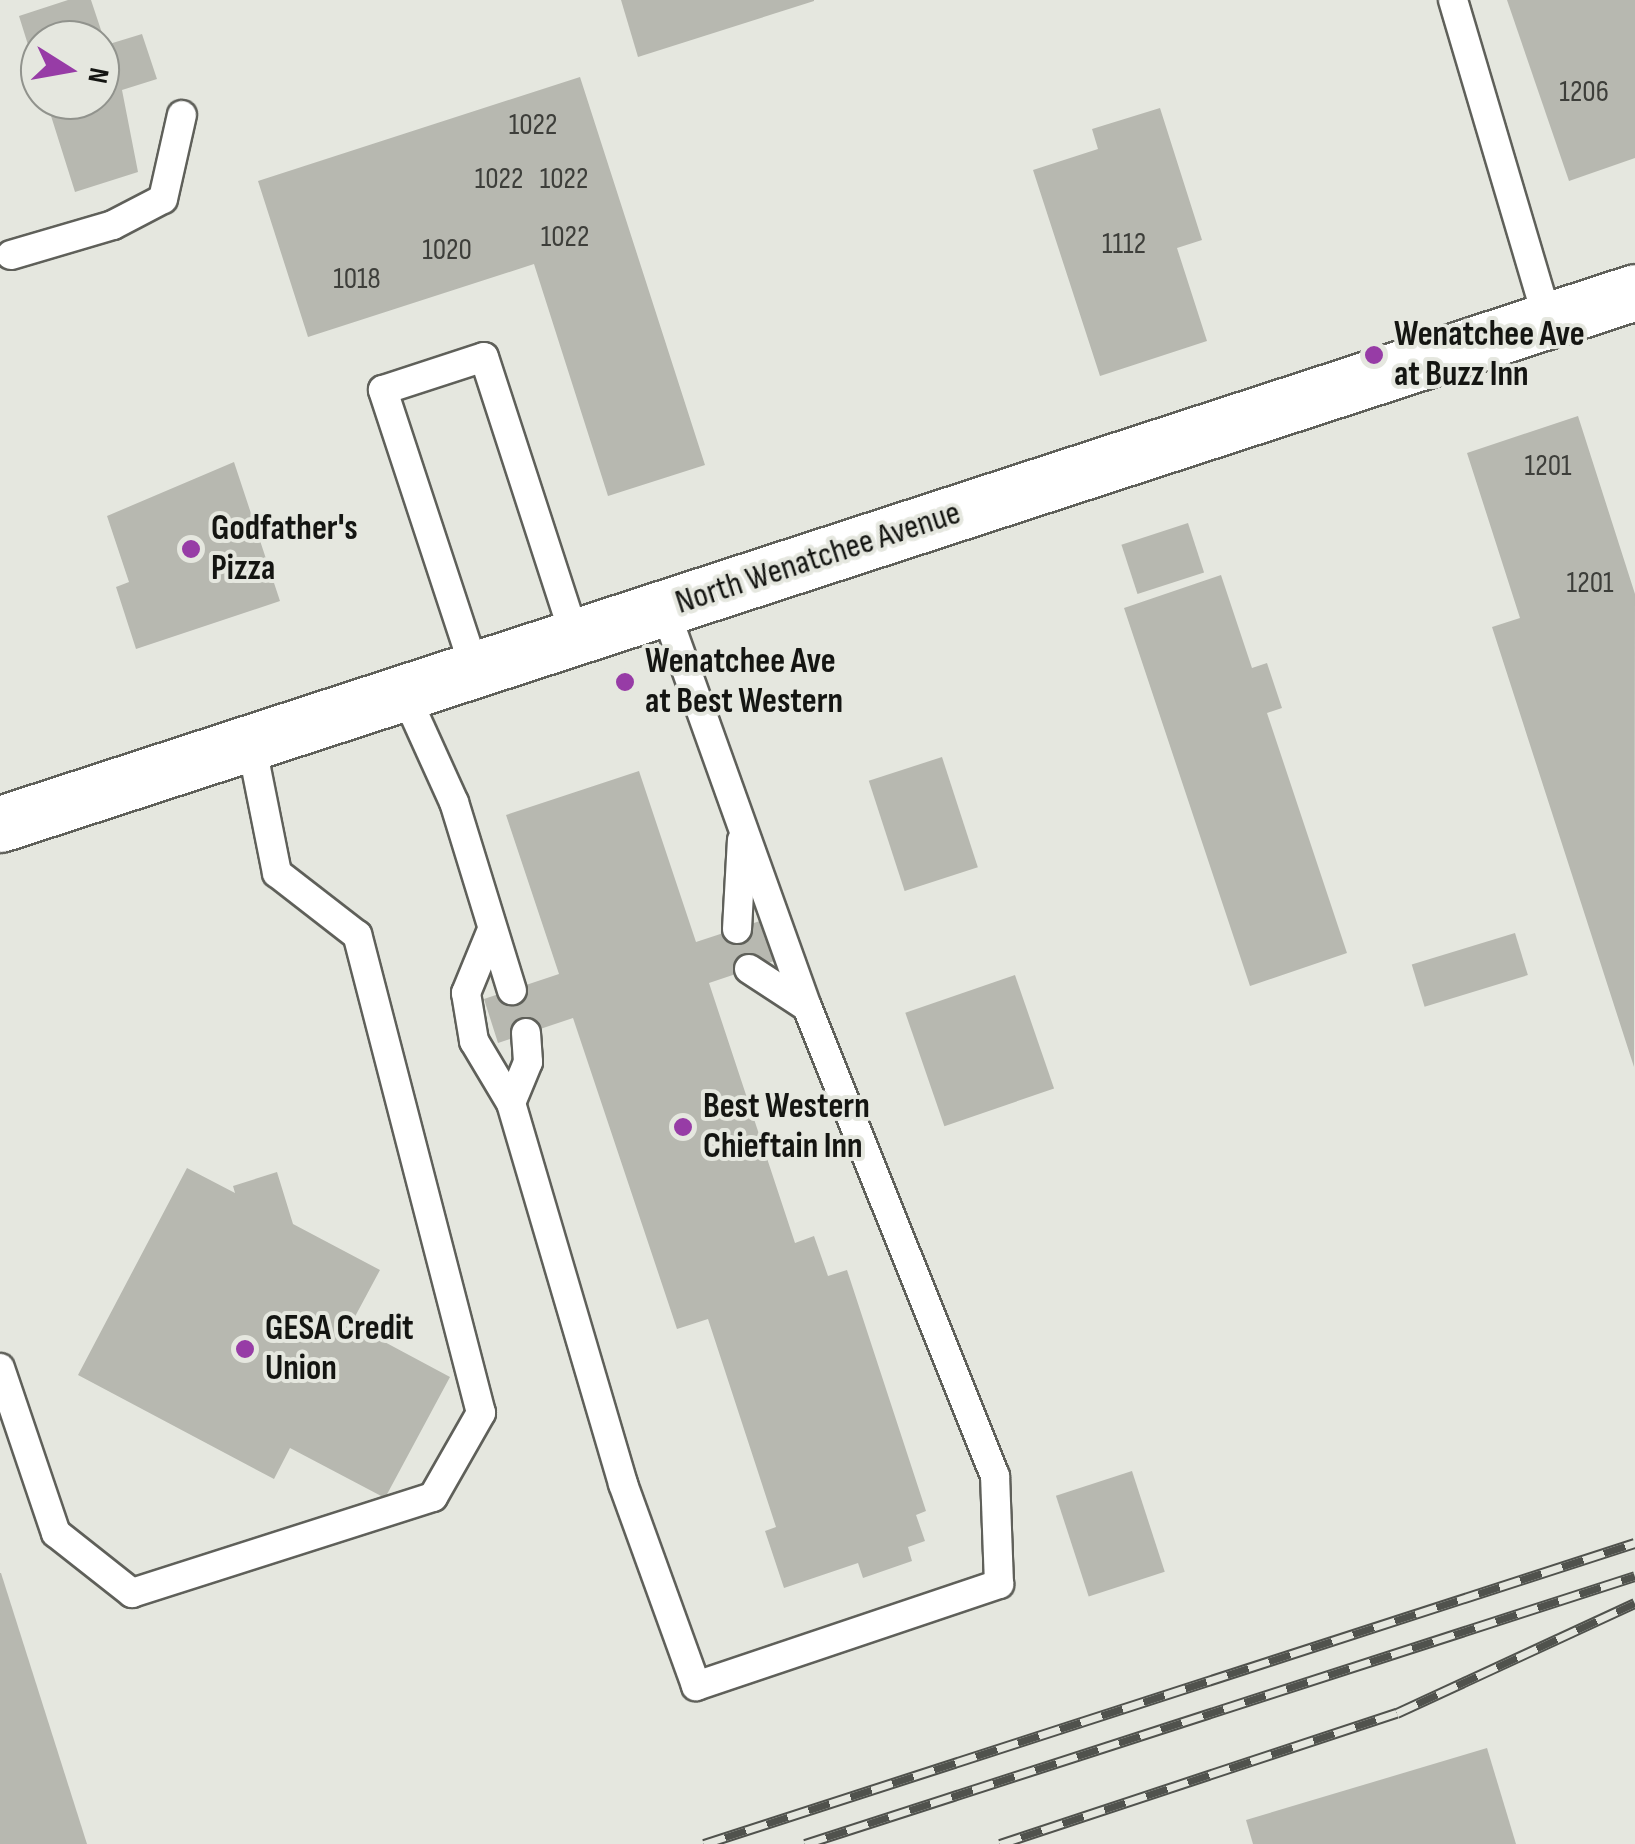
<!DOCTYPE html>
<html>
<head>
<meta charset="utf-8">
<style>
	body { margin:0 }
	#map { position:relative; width:1635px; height:1844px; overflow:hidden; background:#e5e7df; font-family:"Sofia Sans Condensed",sans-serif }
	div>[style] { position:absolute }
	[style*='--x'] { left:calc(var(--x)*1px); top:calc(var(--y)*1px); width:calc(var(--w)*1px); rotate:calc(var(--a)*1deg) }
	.building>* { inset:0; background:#b7b8b0; transform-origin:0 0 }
	.roads { filter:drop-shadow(2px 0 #5f605a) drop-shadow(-2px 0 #5f605a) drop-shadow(0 2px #5f605a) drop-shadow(0 -2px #5f605a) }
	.service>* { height:28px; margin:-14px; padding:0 14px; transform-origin:14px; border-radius:14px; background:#fff }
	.primary>* { height:55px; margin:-27.5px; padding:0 27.5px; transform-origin:27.5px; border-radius:27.5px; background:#fff }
	.rail>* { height:11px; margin-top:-5.5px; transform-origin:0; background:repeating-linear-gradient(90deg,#e5e7df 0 22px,#50524d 0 44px); box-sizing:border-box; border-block:2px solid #50524d }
	.dots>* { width:28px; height:28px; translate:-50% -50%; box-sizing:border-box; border:5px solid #e5e7df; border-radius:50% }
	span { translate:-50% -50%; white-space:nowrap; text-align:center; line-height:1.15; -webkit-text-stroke:8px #e5e7df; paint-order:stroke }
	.number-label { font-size:30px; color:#3d3e3a }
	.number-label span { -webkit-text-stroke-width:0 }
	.poi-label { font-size:35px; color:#141512; font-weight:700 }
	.left { translate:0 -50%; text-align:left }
	.street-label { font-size:35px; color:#141512 }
	.north { position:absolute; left:20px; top:20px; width:100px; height:100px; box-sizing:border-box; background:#e5e7df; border:2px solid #91938d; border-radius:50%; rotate:101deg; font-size:28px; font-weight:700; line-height:40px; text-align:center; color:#141512 }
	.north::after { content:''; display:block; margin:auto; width:35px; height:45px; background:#973ca6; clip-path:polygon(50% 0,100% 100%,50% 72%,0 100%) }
</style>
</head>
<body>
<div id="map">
	<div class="building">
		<i style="clip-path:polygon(68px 0,91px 0,106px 45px,142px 34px,157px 79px,122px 90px,138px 172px,75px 192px,46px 100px,100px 100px,100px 40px,40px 40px,39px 80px,19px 16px)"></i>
		<i style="clip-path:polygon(621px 0,814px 0,814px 1px,638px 57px)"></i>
		<i style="clip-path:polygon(1507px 0,1635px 0,1635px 158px,1569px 181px)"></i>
		<i style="clip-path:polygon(580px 77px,705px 465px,608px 496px,534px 264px,308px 337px,258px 181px)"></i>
		<i style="clip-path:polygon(1160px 108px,1202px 240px,1177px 248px,1207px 341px,1100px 376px,1033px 170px,1098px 149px,1092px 129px)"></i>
		<i style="clip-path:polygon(1578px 416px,1635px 594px,1634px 1067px,1492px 627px,1520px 618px,1467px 453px)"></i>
		<i style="clip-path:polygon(234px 462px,280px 601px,136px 649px,116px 587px,129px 582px,107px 516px)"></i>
		<i style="left:1188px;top:523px;width:52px;height:70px;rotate:72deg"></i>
		<i style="clip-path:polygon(1221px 575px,1252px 668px,1267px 663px,1282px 708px,1267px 713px,1347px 953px,1250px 986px,1124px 608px)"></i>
		<i style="left:942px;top:757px;width:116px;height:77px;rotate:72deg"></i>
		<i style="clip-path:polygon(639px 771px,696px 942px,763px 920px,777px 960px,709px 983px,795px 1243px,814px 1236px,828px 1276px,847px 1270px,926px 1511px,916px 1515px,925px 1541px,908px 1547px,912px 1561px,863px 1578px,858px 1563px,784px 1588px,765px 1531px,776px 1527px,708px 1319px,677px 1329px,573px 1018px,498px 1043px,484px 999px,559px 974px,506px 815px)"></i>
		<i style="left:1515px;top:933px;width:44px;height:108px;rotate:73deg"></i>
		<i style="left:1015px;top:975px;width:120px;height:116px;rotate:71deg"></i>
		<i style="clip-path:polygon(187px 1168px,235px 1193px,233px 1186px,277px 1172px,293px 1224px,380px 1270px,351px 1324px,450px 1377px,385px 1498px,290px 1448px,274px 1479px,78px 1375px)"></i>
		<i style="left:1132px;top:1471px;width:106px;height:80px;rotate:72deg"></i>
		<i style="clip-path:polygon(0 1573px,1px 1573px,87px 1844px,0 1844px)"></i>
		<i style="clip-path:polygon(1487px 1748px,1516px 1844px,1253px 1844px,1246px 1820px)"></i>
	</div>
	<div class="roads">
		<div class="service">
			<i style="--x:1453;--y:0;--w:335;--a:73.5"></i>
			<i style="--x:11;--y:255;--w:106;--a:-16.4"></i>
			<i style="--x:113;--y:225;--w:56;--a:-27.5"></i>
			<i style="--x:163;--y:199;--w:86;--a:-77.3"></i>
			<i style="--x:475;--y:670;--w:295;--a:-108.2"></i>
			<i style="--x:383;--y:390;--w:106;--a:-18.1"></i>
			<i style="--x:484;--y:357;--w:294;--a:72"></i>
			<i style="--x:404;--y:692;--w:121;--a:65.6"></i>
			<i style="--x:454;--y:802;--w:197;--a:72.9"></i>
			<i style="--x:737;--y:929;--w:89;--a:-86.8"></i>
			<i style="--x:491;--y:932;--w:66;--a:112.3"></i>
			<i style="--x:466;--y:993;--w:49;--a:80.5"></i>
			<i style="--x:474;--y:1041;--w:72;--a:59.2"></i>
			<i style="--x:749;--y:969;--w:69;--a:33.2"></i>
			<i style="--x:526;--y:1033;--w:29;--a:86"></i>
			<i style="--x:528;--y:1062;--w:44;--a:112.5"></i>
			<i style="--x:511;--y:1103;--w:397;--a:73.6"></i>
			<i style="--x:623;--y:1484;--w:215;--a:70.1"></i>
			<i style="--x:696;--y:1686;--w:320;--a:-18.6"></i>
			<i style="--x:999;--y:1584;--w:108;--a:-92.1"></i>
			<i style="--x:995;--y:1476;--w:505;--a:-111.84"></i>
			<i style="--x:807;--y:1007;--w:424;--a:-109.7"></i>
			<i style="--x:0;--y:1368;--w:174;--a:71.3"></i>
			<i style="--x:56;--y:1533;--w:97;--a:38.3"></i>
			<i style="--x:132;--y:1593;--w:316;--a:-17.7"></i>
			<i style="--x:433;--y:1497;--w:97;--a:-60.3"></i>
			<i style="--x:481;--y:1413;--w:494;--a:-104.5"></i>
			<i style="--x:357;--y:935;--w:101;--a:-142.2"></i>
			<i style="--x:277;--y:873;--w:133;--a:-101.3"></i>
		</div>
		<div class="primary">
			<i style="--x:0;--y:824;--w:1719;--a:-18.02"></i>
		</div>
	</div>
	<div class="rail">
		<i style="--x:704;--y:1844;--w:978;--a:-17.92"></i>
		<i style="--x:805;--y:1844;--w:872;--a:-17.89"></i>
		<i style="--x:1000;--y:1844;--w:418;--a:-18.3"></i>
		<i style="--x:1397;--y:1713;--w:262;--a:-24.8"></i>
	</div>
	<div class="dots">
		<i style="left:1374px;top:355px;background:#973ca6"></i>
		<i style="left:191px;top:549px;background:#973ca6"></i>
		<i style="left:625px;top:682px;background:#973ca6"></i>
		<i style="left:683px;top:1127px;background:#973ca6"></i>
		<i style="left:245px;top:1349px;background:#973ca6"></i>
	</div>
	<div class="number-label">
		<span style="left:1584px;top:92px">1206</span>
		<span style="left:533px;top:125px">1022</span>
		<span style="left:499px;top:179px">1022</span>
		<span style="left:564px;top:179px">1022</span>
		<span style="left:565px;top:237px">1022</span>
		<span style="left:1124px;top:244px">1112</span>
		<span style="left:447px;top:250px">1020</span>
		<span style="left:357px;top:279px">1018</span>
		<span style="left:1548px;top:466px">1201</span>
		<span style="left:1590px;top:583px">1201</span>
	</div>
	<div class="poi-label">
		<span class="left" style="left:1394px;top:355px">Wenatchee Ave<br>at Buzz Inn</span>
		<span class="left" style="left:211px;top:549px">Godfather's<br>Pizza</span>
		<span class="left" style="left:645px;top:682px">Wenatchee Ave<br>at Best Western</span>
		<span class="left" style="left:703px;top:1127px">Best Western<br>Chieftain Inn</span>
		<span class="left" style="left:265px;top:1349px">GESA Credit<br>Union</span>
	</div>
	<div class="street-label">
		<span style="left:818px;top:558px;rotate:-18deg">North Wenatchee Avenue</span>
	</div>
	<div class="north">N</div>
</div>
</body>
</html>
